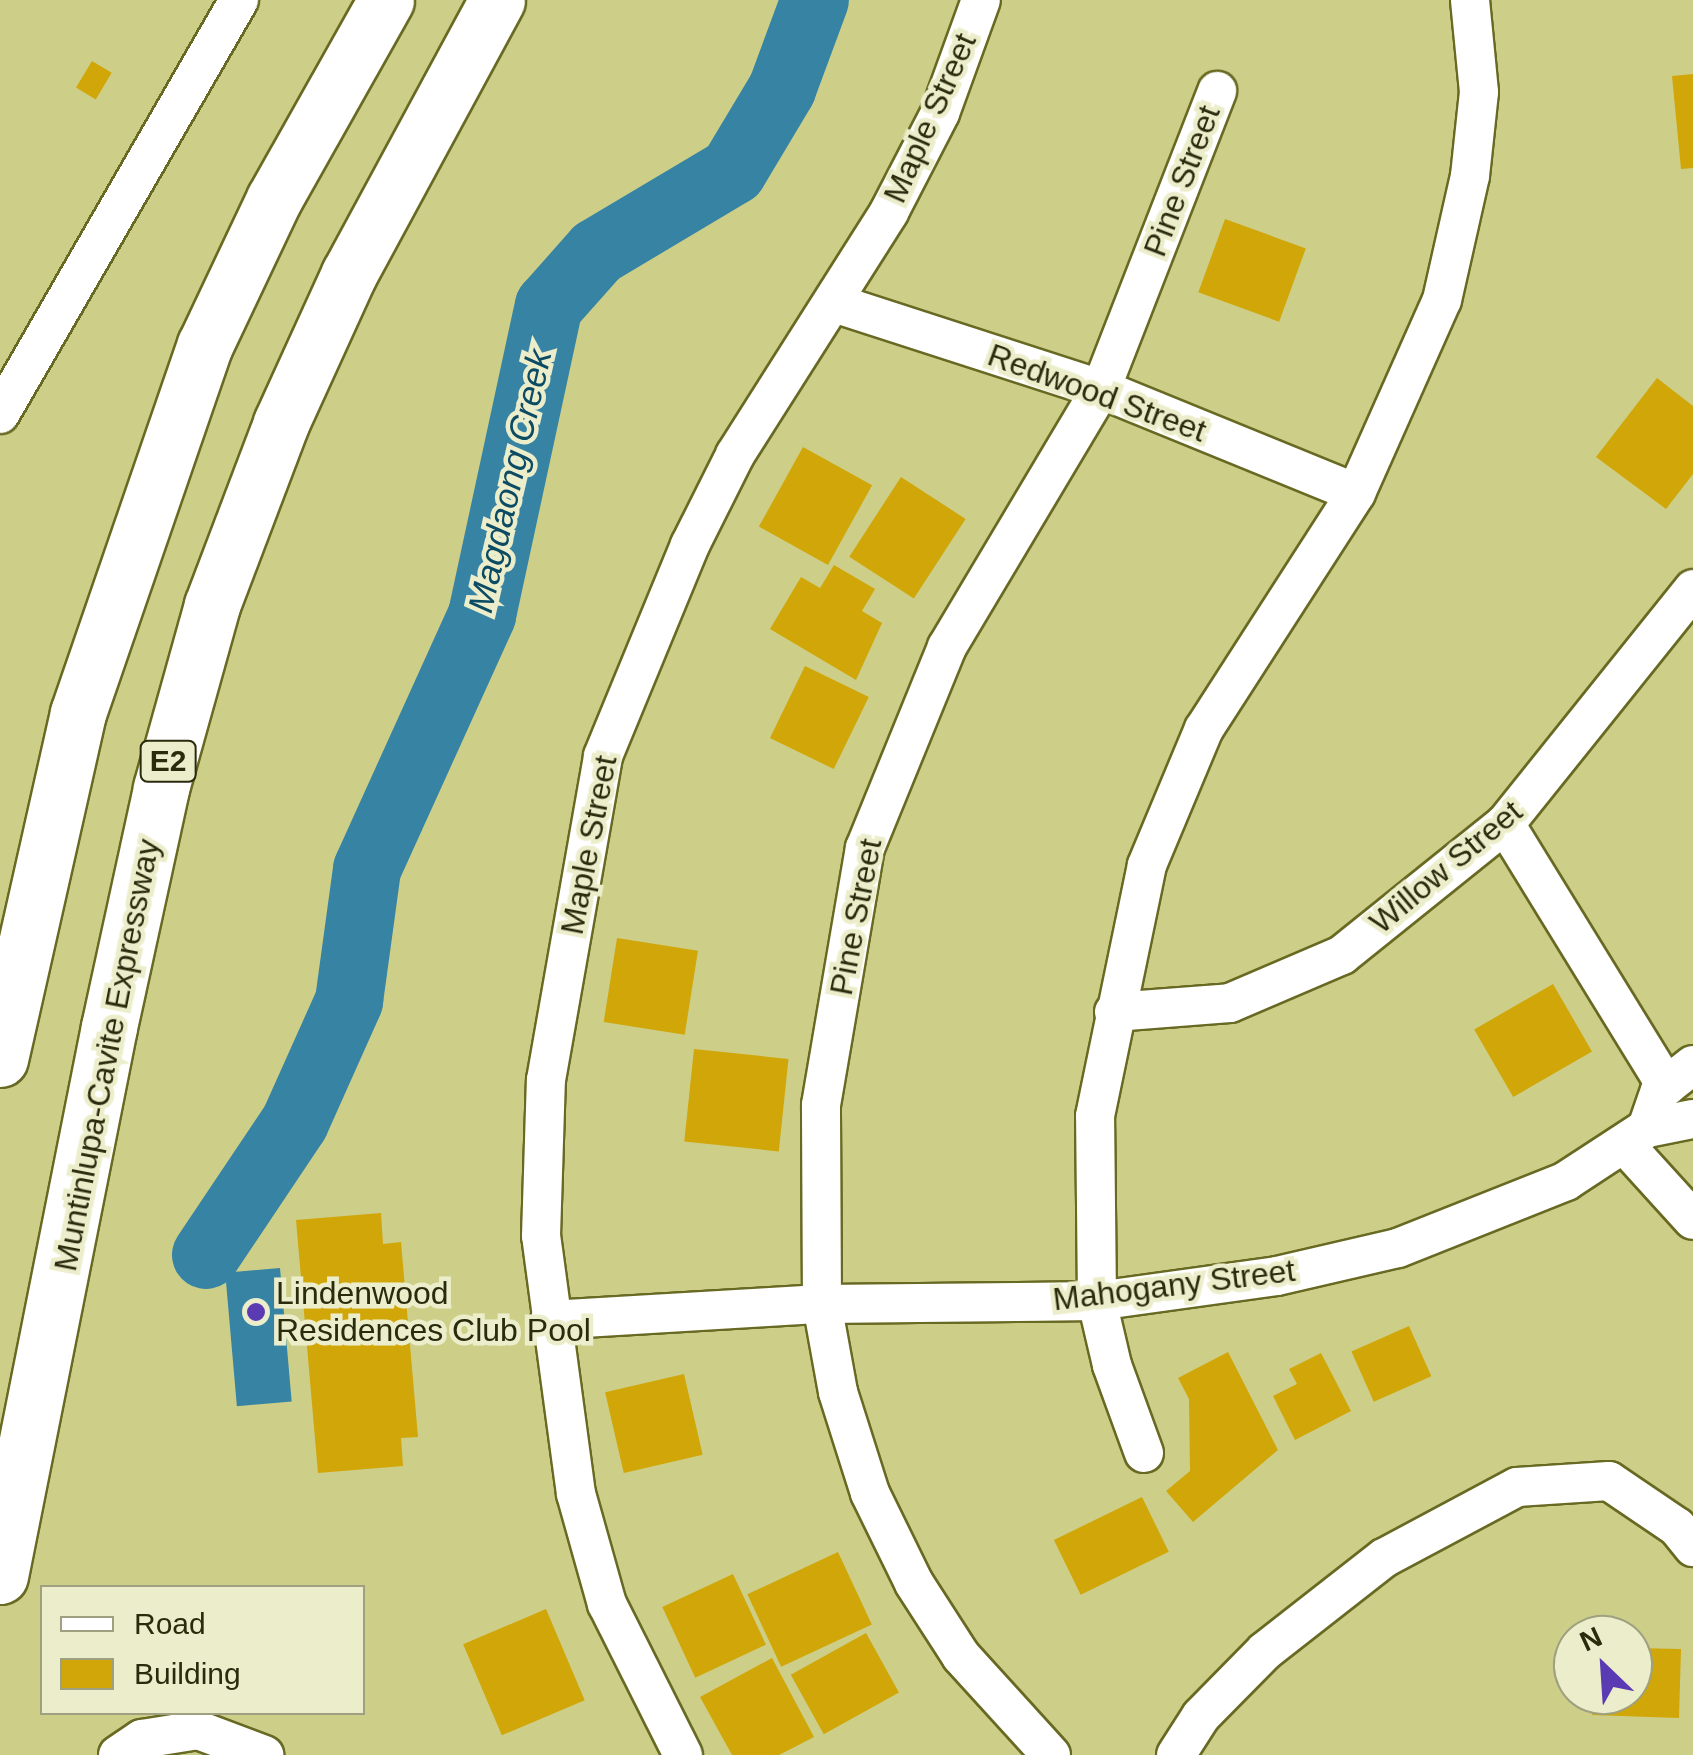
<!DOCTYPE html>
<html>
<head>
<meta charset="utf-8">
<style>
	body { margin:0 }
	#map { position:relative; width:1693px; height:1755px; overflow:hidden; background:#cdcf89; font-family:Helvetica,sans-serif }
	div>[style] { position:absolute }
	[style*='--x'] { left:calc(var(--x)*1px); top:calc(var(--y)*1px); width:calc(var(--w)*1px); rotate:calc(var(--a)*1deg) }
	.water>* { inset:0; background:#3683a4; transform-origin:0 0 }
	.river>* { height:68px; margin:-34px; padding:0 34px; transform-origin:34px; border-radius:34px; background:#3683a4 }
	.building>* { inset:0; background:#d0a608; transform-origin:0 0 }
	.roads { filter:drop-shadow(2px 0 #686922) drop-shadow(-2px 0 #686922) drop-shadow(0 2px #686922) drop-shadow(0 -2px #686922) }
	.minor>* { height:38px; margin:-19px; padding:0 19px; transform-origin:19px; border-radius:19px; background:#fff }
	.highway>* { height:55px; margin:-27.5px; padding:0 27.5px; transform-origin:27.5px; border-radius:27.5px; background:#fff }
	.dots>* { width:28px; height:28px; translate:-50% -50%; box-sizing:border-box; border:5px solid #eceecb; border-radius:50% }
	span { translate:-50% -50%; white-space:nowrap; text-align:center; line-height:1.15; -webkit-text-stroke:9px #eceecb; paint-order:stroke }
	.shield-label span { padding:2px 8px; background:#eceecb; border:2px solid; border-radius:8px; -webkit-text-stroke-width:0 }
	.shield-label { font-size:30px; color:#2a2a0d; font-weight:700 }
	.street-label { font-size:32px; color:#2a2a0d }
	.poi-label { font-size:32px; color:#2a2a0d }
	.left { translate:0 -50%; text-align:left }
	.water-label { font-size:35px; color:#0c4b64; font-style:italic }
	.legend { position:absolute; left:40px; top:1585px; width:325px; height:130px; box-sizing:border-box; background:#eceecb; border:2px solid #9ea07f; margin:0; padding:12px 18px; list-style:none; font-size:30px; color:#2a2a0d }
	.legend li { display:flex; align-items:center; gap:20px; height:50px }
	.legend b { width:50px; border:2px solid #9ea07f }
	.north { position:absolute; left:1553px; top:1615px; width:100px; height:100px; box-sizing:border-box; background:#eceecb; border:2px solid #9ea07f; border-radius:50%; rotate:335deg; font-size:28px; font-weight:700; line-height:40px; text-align:center; color:#2a2a0d }
	.north::after { content:''; display:block; margin:auto; width:35px; height:45px; background:#5b3bb3; clip-path:polygon(50% 0,100% 100%,50% 72%,0 100%) }
</style>
</head>
<body>
<div id="map">
	<div class="water">
		<i style="left:280px;top:1268px;width:134px;height:55px;rotate:85deg"></i>
	</div>
	<div class="river">
		<i style="--x:206;--y:1255;--w:160;--a:-56.2"></i>
		<i style="--x:295;--y:1122;--w:133;--a:-65.9"></i>
		<i style="--x:349;--y:1001;--w:133;--a:-82.2"></i>
		<i style="--x:367;--y:869;--w:279;--a:-65.6"></i>
		<i style="--x:482;--y:615;--w:316;--a:-77.8"></i>
		<i style="--x:549;--y:306;--w:72;--a:-48.4"></i>
		<i style="--x:597;--y:252;--w:158;--a:-30.8"></i>
		<i style="--x:733;--y:171;--w:96;--a:-59.1"></i>
		<i style="--x:782;--y:89;--w:95;--a:-69.7"></i>
	</div>
	<div class="building">
		<i style="left:92px;top:61px;width:23px;height:31px;rotate:31deg"></i>
		<i style="clip-path:polygon(1693px 74px,1693px 168px,1681px 169px,1672px 76px)"></i>
		<i style="left:1225px;top:219px;width:86px;height:78px;rotate:20deg"></i>
		<i style="clip-path:polygon(1657px 378px,1693px 406px,1693px 474px,1666px 509px,1596px 457px)"></i>
		<i style="left:803px;top:447px;width:79px;height:91px;rotate:29deg"></i>
		<i style="left:901px;top:477px;width:77px;height:95px;rotate:33deg"></i>
		<i style="clip-path:polygon(834px 565px,875px 589px,862px 611px,882px 623px,856px 680px,770px 629px,801px 577px,820px 588px)"></i>
		<i style="left:805px;top:666px;width:71px;height:80px;rotate:26deg"></i>
		<i style="left:617px;top:938px;width:82px;height:85px;rotate:9deg"></i>
		<i style="left:1553px;top:984px;width:78px;height:91px;rotate:60deg"></i>
		<i style="left:694px;top:1049px;width:95px;height:93px;rotate:6deg"></i>
		<i style="clip-path:polygon(381px 1213px,383px 1244px,401px 1242px,418px 1437px,401px 1438px,403px 1466px,318px 1473px,296px 1220px)"></i>
		<i style="left:1409px;top:1326px;width:55px;height:63px;rotate:66deg"></i>
		<i style="clip-path:polygon(1228px 1352px,1278px 1450px,1193px 1522px,1166px 1491px,1190px 1471px,1189px 1399px,1178px 1378px)"></i>
		<i style="clip-path:polygon(1321px 1353px,1351px 1411px,1295px 1440px,1273px 1396px,1297px 1384px,1289px 1369px)"></i>
		<i style="left:684px;top:1374px;width:83px;height:81px;rotate:77deg"></i>
		<i style="left:1142px;top:1497px;width:61px;height:98px;rotate:64deg"></i>
		<i style="left:838px;top:1552px;width:80px;height:100px;rotate:65deg"></i>
		<i style="left:733px;top:1574px;width:78px;height:78px;rotate:65deg"></i>
		<i style="left:546px;top:1609px;width:99px;height:90px;rotate:67deg"></i>
		<i style="left:866px;top:1633px;width:68px;height:86px;rotate:61deg"></i>
		<i style="clip-path:polygon(1633px 1648px,1681px 1649px,1679px 1718px,1592px 1715px,1592px 1695px,1633px 1695px)"></i>
		<i style="clip-path:polygon(772px 1658px,814px 1737px,779px 1755px,732px 1755px,700px 1697px)"></i>
	</div>
	<div class="roads">
		<div class="minor">
			<i style="--x:834;--y:303;--w:281;--a:17.9"></i>
			<i style="--x:1101;--y:389;--w:275;--a:22.2"></i>
			<i style="--x:0;--y:414;--w:478;--a:-60"></i>
			<i style="--x:1505;--y:824;--w:308;--a:58.4"></i>
			<i style="--x:1114;--y:1012;--w:116;--a:-4.4"></i>
			<i style="--x:1230;--y:1003;--w:122;--a:-23.2"></i>
			<i style="--x:1342;--y:955;--w:209;--a:-38.8"></i>
			<i style="--x:1505;--y:824;--w:301;--a:-51.3"></i>
			<i style="--x:1647;--y:1128;--w:47;--a:-11.1"></i>
			<i style="--x:1625;--y:1145;--w:101;--a:47.8"></i>
			<i style="--x:550;--y:1320;--w:272;--a:-3.4"></i>
			<i style="--x:822;--y:1304;--w:275;--a:-0.6"></i>
			<i style="--x:1097;--y:1301;--w:182;--a:-7.9"></i>
			<i style="--x:1277;--y:1276;--w:124;--a:-13"></i>
			<i style="--x:1398;--y:1248;--w:181;--a:-21.7"></i>
			<i style="--x:1566;--y:1181;--w:97;--a:-33.2"></i>
			<i style="--x:1647;--y:1128;--w:39;--a:-71"></i>
			<i style="--x:1660;--y:1091;--w:42;--a:-38.2"></i>
			<i style="--x:1144;--y:1453;--w:94;--a:-110"></i>
			<i style="--x:1112;--y:1365;--w:66;--a:-103.2"></i>
			<i style="--x:1097;--y:1301;--w:185;--a:-90.6"></i>
			<i style="--x:1095;--y:1116;--w:256;--a:-78.3"></i>
			<i style="--x:1147;--y:865;--w:147;--a:-67.3"></i>
			<i style="--x:1204;--y:729;--w:281;--a:-57.2"></i>
			<i style="--x:1356;--y:493;--w:211;--a:-66"></i>
			<i style="--x:1442;--y:300;--w:127;--a:-77.3"></i>
			<i style="--x:1470;--y:176;--w:84;--a:-83.9"></i>
			<i style="--x:1479;--y:92;--w:92;--a:-95.6"></i>
			<i style="--x:118;--y:1755;--w:29;--a:-34"></i>
			<i style="--x:142;--y:1739;--w:57;--a:-9.1"></i>
			<i style="--x:198;--y:1730;--w:71;--a:20.7"></i>
			<i style="--x:683;--y:1755;--w:169;--a:-116.7"></i>
			<i style="--x:607;--y:1604;--w:114;--a:-105.7"></i>
			<i style="--x:576;--y:1494;--w:260;--a:-97.7"></i>
			<i style="--x:541;--y:1236;--w:156;--a:-88.2"></i>
			<i style="--x:546;--y:1080;--w:329;--a:-80"></i>
			<i style="--x:603;--y:756;--w:228;--a:-67.6"></i>
			<i style="--x:690;--y:545;--w:101;--a:-63.4"></i>
			<i style="--x:735;--y:455;--w:288;--a:-57.6"></i>
			<i style="--x:889;--y:212;--w:111;--a:-62.7"></i>
			<i style="--x:940;--y:113;--w:120;--a:-70.1"></i>
			<i style="--x:1051;--y:1755;--w:134;--a:-132.3"></i>
			<i style="--x:961;--y:1656;--w:87;--a:-122.8"></i>
			<i style="--x:914;--y:1583;--w:100;--a:-116.1"></i>
			<i style="--x:870;--y:1493;--w:106;--a:-107.6"></i>
			<i style="--x:838;--y:1392;--w:89;--a:-100.3"></i>
			<i style="--x:822;--y:1304;--w:199;--a:-90.3"></i>
			<i style="--x:821;--y:1105;--w:261;--a:-80.3"></i>
			<i style="--x:865;--y:848;--w:217;--a:-67.8"></i>
			<i style="--x:947;--y:647;--w:300;--a:-59.2"></i>
			<i style="--x:1101;--y:389;--w:320;--a:-68.7"></i>
			<i style="--x:1176;--y:1755;--w:46;--a:-57.3"></i>
			<i style="--x:1201;--y:1716;--w:91;--a:-45.4"></i>
			<i style="--x:1265;--y:1651;--w:151;--a:-38"></i>
			<i style="--x:1384;--y:1558;--w:151;--a:-28.1"></i>
			<i style="--x:1517;--y:1487;--w:92;--a:-3.7"></i>
			<i style="--x:1609;--y:1481;--w:82;--a:34.1"></i>
			<i style="--x:1677;--y:1527;--w:26;--a:51"></i>
		</div>
		<div class="highway">
			<i style="--x:0;--y:1059;--w:355;--a:-77.3"></i>
			<i style="--x:78;--y:713;--w:389;--a:-71"></i>
			<i style="--x:205;--y:345;--w:161;--a:-64.7"></i>
			<i style="--x:274;--y:199;--w:228;--a:-60.6"></i>
			<i style="--x:0;--y:1576;--w:560;--a:-78.77"></i>
			<i style="--x:109;--y:1027;--w:245;--a:-77.7"></i>
			<i style="--x:161;--y:788;--w:190;--a:-74.4"></i>
			<i style="--x:212;--y:605;--w:195;--a:-69.2"></i>
			<i style="--x:281;--y:423;--w:164;--a:-65.5"></i>
			<i style="--x:349;--y:274;--w:311;--a:-61.6"></i>
		</div>
	</div>
	<div class="dots">
		<i style="left:256px;top:1312px;background:#5b3bb3"></i>
	</div>
	<div class="shield-label">
		<span style="left:168px;top:761px">E2</span>
	</div>
	<div class="street-label">
		<span style="left:930px;top:118px;rotate:-66deg">Maple Street</span>
		<span style="left:1182px;top:181px;rotate:-69deg">Pine Street</span>
		<span style="left:1097px;top:393px;rotate:20deg">Redwood Street</span>
		<span style="left:589px;top:845px;rotate:-79deg">Maple Street</span>
		<span style="left:1446px;top:867px;rotate:-40deg">Willow Street</span>
		<span style="left:856px;top:917px;rotate:-79deg">Pine Street</span>
		<span style="left:107px;top:1055px;rotate:-79deg">Muntinlupa-Cavite Expressway</span>
		<span style="left:1174px;top:1285px;rotate:-7deg">Mahogany Street</span>
	</div>
	<div class="poi-label">
		<span class="left" style="left:276px;top:1312px">Lindenwood<br>Residences Club Pool</span>
	</div>
	<div class="water-label">
		<span style="left:510px;top:481px;rotate:-77deg">Magdaong Creek</span>
	</div>
	<ul class="legend">
	<li><b style="height:12px;background:#fff"></b>Road</li>
	<li><b style="height:28px;background:#d0a608"></b>Building</li>
	</ul>
	<div class="north">N</div>
</div>
</body>
</html>
